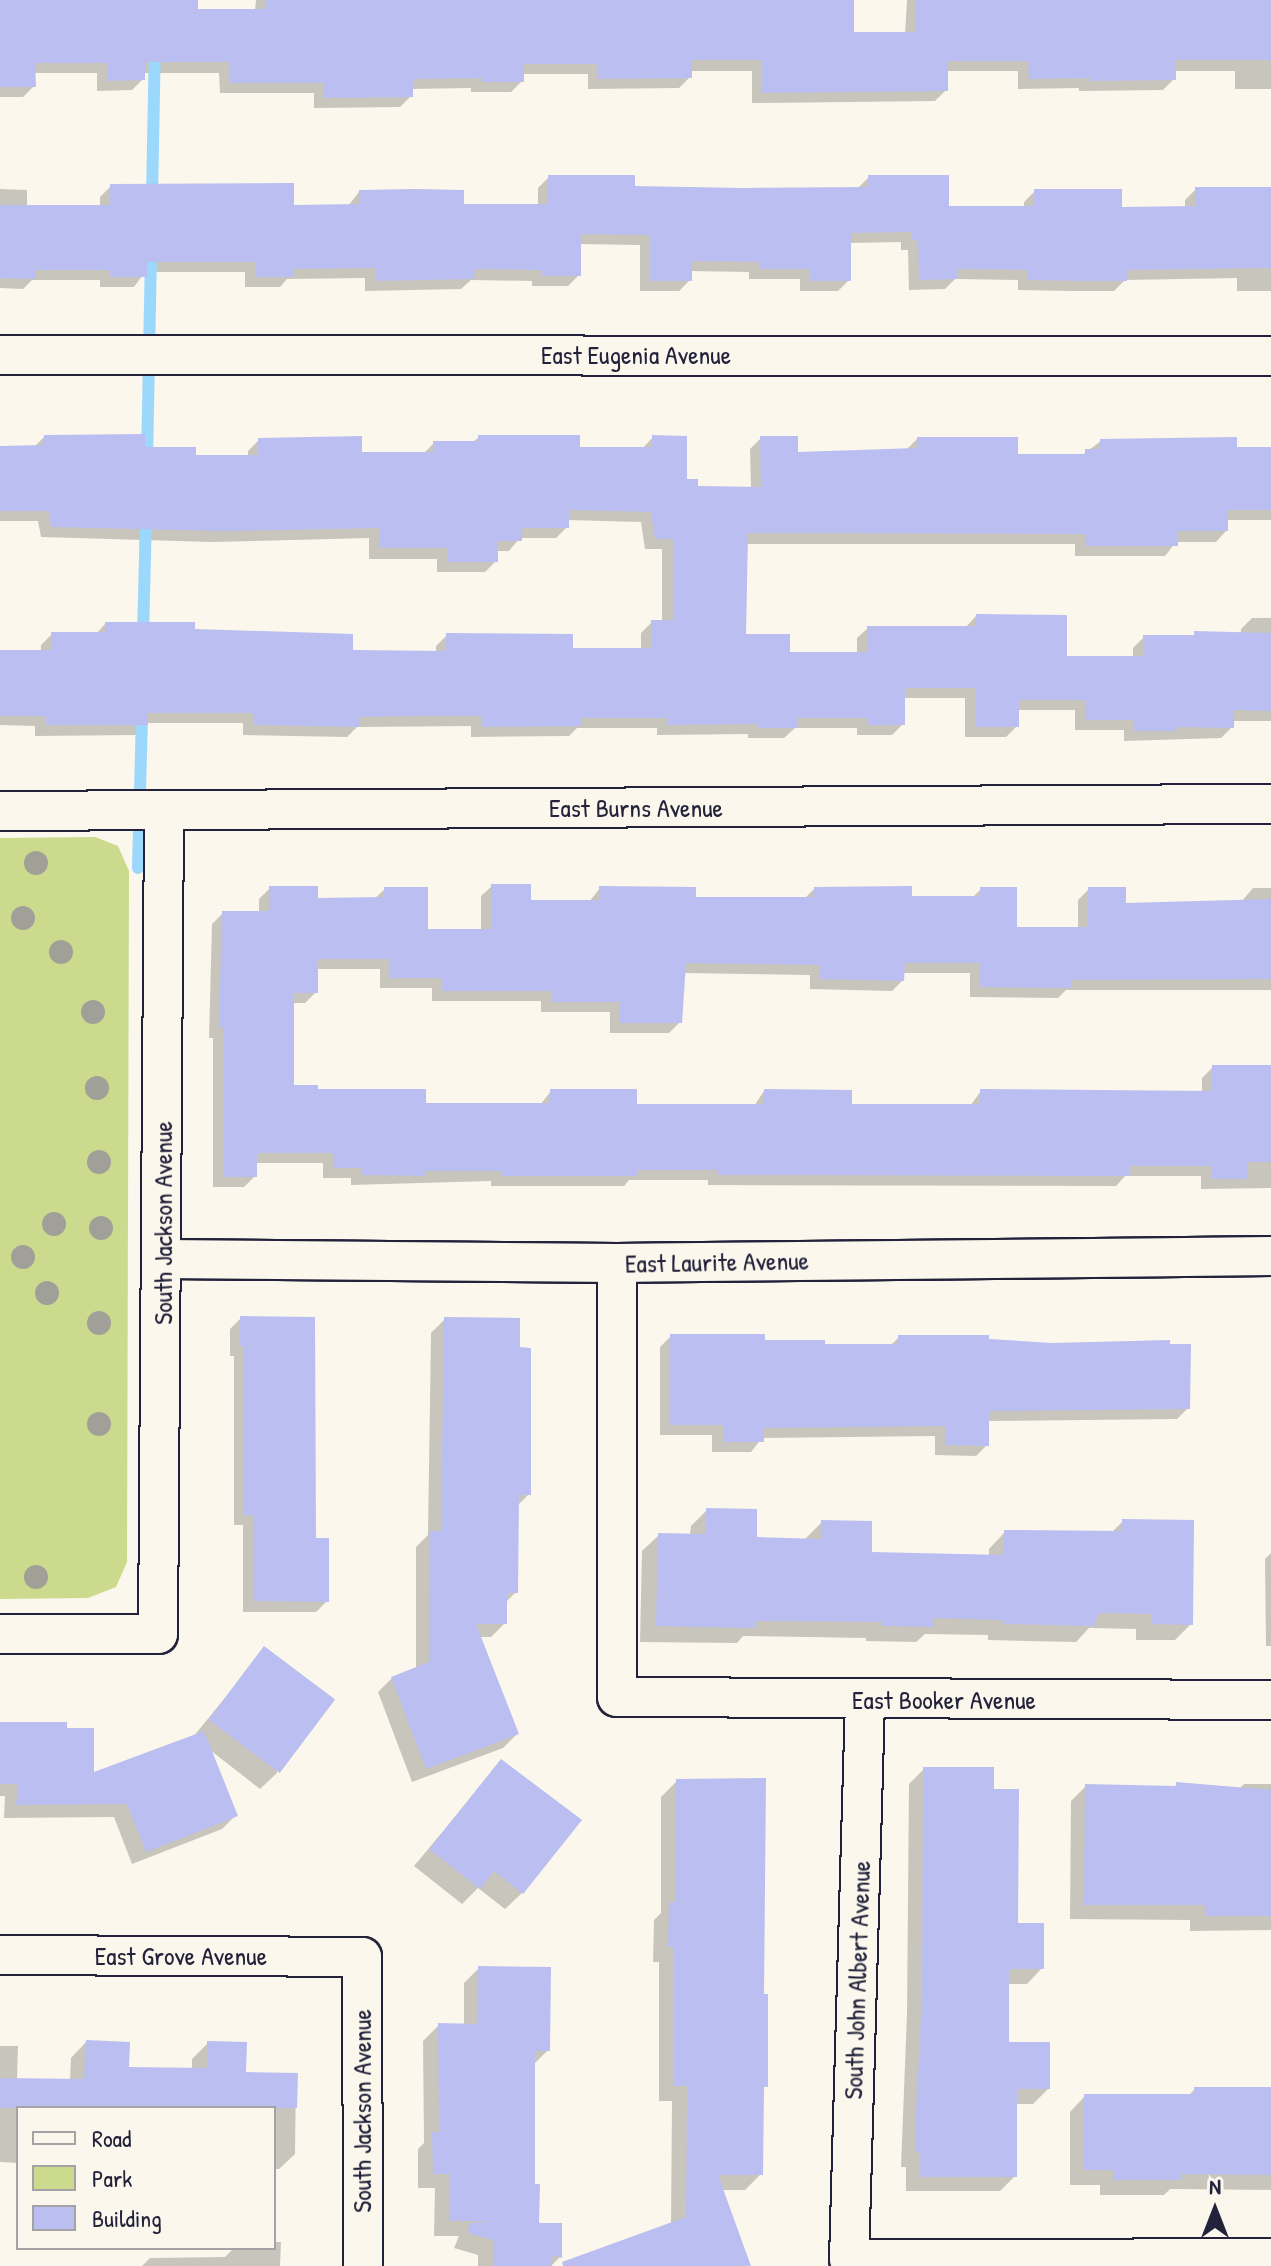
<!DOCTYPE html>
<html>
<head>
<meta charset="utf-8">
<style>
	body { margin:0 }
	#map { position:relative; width:1271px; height:2266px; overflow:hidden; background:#fbf7ec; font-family:"Patrick Hand",sans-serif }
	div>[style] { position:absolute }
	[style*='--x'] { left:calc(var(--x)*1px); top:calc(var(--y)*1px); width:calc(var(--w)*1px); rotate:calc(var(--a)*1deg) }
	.green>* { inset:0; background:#ccda8d }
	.shadow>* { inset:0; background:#0003 }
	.stream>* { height:12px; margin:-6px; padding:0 6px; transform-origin:6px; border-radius:6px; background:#9cd7fc }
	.building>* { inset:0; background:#babef0; transform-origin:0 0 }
	.roads { filter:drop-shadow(2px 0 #22223b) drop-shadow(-2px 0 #22223b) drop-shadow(0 2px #22223b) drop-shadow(0 -2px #22223b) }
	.street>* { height:38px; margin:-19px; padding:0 19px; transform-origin:19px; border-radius:19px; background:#fbf7ec }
	.trees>* { width:24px; height:24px; margin:-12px; border-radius:50%; background:#a0a098 }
	span { translate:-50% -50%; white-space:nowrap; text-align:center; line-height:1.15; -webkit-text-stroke:6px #fbf7ec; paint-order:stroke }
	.street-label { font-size:26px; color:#22223b }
	.legend { position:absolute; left:16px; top:2106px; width:260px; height:144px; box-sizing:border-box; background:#fbf7ec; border:2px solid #a4a2a5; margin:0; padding:10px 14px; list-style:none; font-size:24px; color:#22223b }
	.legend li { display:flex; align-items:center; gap:16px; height:40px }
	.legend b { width:40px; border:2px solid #a4a2a5 }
	.north { position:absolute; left:1175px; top:2170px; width:80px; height:80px; -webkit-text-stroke:6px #fbf7ec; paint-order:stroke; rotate:0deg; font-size:22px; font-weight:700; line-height:32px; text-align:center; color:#22223b }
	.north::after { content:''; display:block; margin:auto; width:28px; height:36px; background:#22223b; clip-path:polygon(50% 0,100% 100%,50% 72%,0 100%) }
</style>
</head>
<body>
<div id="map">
	<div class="green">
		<i style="clip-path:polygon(95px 837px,118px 846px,129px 871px,127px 1562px,116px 1587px,88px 1598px,0 1599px,0 838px)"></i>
	</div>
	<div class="shadow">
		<i style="clip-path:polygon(0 0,196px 0,196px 11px,255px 11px,256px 0,852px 0,852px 34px,905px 34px,907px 0,1271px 0,1271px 89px,1235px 89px,1235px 71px,1174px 71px,1174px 79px,1163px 90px,1079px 91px,1079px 88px,1018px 89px,1018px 71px,946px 71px,946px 90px,935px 101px,752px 103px,752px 71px,690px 71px,690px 77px,679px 88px,588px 89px,588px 74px,522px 74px,522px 81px,511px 92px,471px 92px,471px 88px,411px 89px,411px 96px,400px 107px,314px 108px,314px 93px,220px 93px,219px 73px,143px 73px,143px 79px,132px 90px,97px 91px,97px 73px,33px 73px,34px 86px,23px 97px,0 97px)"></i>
		<i style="clip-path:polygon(549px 177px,633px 188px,857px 189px,869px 177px,947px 208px,1024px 208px,1024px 202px,1035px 191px,1120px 209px,1185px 208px,1185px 200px,1196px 189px,1271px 189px,1271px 291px,1237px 291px,1237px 278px,1125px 280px,1114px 291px,1074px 291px,1018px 290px,1018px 280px,955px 279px,945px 289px,909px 290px,908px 250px,901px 250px,901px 242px,849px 243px,849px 280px,838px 291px,800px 291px,800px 279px,749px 279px,749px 272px,690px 271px,690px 280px,679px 291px,640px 291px,640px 245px,579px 244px,579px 275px,568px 286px,532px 286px,532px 281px,471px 280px,461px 289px,365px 291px,365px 278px,287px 279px,280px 287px,245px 287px,245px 272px,145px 272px,134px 287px,100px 287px,100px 280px,32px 280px,23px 289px,0 288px,0 189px,27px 190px,27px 207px,100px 207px,100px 197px,111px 186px,292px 207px,348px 206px,359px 192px,462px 206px,538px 206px,538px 188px)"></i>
		<i style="clip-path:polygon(44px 437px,194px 457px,248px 457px,248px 451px,259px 440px,360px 454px,423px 454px,434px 443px,472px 443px,479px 437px,578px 449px,642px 449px,653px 437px,685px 481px,696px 488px,751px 489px,750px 449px,761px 438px,796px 454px,906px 450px,917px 439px,1016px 456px,1081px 456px,1101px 441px,1271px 449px,1271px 520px,1226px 520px,1226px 531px,1216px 542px,1176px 542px,1165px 556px,1075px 556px,1075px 544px,746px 544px,744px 636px,788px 654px,857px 654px,857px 638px,868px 628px,965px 628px,976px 616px,1065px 658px,1133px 658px,1133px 648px,1144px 637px,1241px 635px,1241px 629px,1252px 618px,1271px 618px,1271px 721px,1232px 721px,1232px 727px,1221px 738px,1124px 741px,1124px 730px,1075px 730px,1075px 710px,1017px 710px,1017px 726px,1006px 737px,965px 737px,965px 698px,903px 698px,903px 724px,892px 735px,857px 735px,857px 728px,795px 728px,784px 738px,748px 738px,748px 734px,657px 735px,657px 728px,577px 728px,569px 736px,471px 737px,471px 726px,357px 727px,347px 737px,243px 735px,243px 723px,147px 723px,135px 735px,35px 736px,35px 726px,0 725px,0 652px,41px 652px,41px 645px,52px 634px,96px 634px,105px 624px,193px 631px,351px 652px,436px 653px,436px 646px,447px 635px,571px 650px,641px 650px,641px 633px,652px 622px,662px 622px,662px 549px,645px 549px,641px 522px,567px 520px,567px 527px,556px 538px,520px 538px,509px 551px,496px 551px,496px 561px,485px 572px,437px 572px,437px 559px,369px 559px,369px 538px,212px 542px,41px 537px,38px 521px,0 521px,0 447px,34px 447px)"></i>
		<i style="clip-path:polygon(492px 886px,529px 902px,589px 902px,600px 888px,694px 899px,804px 899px,814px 889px,910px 898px,972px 898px,981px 889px,1015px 929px,1078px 929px,1078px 900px,1089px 889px,1124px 905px,1242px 901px,1253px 888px,1271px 888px,1271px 990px,1066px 990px,1058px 998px,970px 997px,970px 973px,903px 973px,903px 980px,892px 991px,810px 989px,810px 975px,684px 973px,680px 1022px,669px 1033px,610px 1033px,610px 1012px,541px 1012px,541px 1001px,432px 1001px,432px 988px,380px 988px,380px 969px,316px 969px,316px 992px,305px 1003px,292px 1003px,292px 1087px,424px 1105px,540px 1105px,551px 1091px,635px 1106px,754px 1106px,764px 1091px,850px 1106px,970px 1106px,981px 1091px,1202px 1093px,1202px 1078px,1213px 1067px,1271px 1067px,1271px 1188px,1201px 1189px,1201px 1176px,1125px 1176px,1116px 1186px,708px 1185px,708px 1180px,629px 1180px,624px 1186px,491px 1186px,491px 1181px,351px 1185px,351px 1178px,323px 1178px,323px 1163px,255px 1163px,255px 1176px,244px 1187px,213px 1187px,213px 1038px,209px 1038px,212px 924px,223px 913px,259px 913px,259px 899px,270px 888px,316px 900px,374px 899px,385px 889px,426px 931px,481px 931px,481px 896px)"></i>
		<i style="clip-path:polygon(241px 1318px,314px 1540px,327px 1601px,316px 1612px,243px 1612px,243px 1525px,234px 1525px,234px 1356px,230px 1356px,230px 1329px)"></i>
		<i style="clip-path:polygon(445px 1319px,529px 1494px,517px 1506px,516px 1592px,505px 1603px,505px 1623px,491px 1637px,479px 1637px,517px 1734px,503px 1748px,412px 1782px,378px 1692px,392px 1678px,416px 1669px,416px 1547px,428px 1535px,431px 1333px)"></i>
		<i style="clip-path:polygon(671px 1336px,823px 1346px,890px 1346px,899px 1337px,987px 1341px,1188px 1408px,1177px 1419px,987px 1421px,987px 1445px,976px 1456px,935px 1455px,935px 1436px,762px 1438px,751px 1452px,712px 1452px,712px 1435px,660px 1435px,660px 1347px)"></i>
		<i style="clip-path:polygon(707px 1510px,755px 1539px,805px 1539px,822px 1522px,870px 1553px,989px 1557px,989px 1549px,1005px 1532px,1111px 1533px,1123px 1521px,1191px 1624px,1175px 1640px,1136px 1640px,1136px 1629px,1089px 1628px,1076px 1642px,988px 1640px,988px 1635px,925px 1634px,916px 1642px,866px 1641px,866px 1638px,743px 1636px,737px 1643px,640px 1642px,642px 1551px,659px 1535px,690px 1535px,691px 1526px)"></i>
		<i style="clip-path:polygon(1271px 1553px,1271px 1646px,1266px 1646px,1265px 1559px)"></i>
		<i style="clip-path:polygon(265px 1649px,277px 1773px,260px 1789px,210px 1750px,235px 1816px,222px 1829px,132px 1864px,114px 1817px,4px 1818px,5px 1796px,0 1796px,0 1724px,65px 1730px,92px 1775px,193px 1737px)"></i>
		<i style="clip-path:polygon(501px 1762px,522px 1893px,505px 1909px,478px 1888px,462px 1904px,414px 1866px)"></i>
		<i style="clip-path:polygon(924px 1769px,992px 1791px,1016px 1925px,1042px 1968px,1027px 1984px,1007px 1984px,1007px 2044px,1048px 2089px,1033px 2104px,1015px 2104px,1015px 2176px,1000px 2191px,906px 2191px,906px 2167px,901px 2167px,907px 2013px,909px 1784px)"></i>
		<i style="clip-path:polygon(677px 1781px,762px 1996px,766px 2086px,762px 2089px,761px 2174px,745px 2190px,721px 2190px,749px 2266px,598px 2266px,671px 2225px,672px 2101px,659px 2101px,659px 1962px,653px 1962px,654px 1920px,661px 1913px,661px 1797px)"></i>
		<i style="clip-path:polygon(1177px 1784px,1239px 1789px,1244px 1784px,1271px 1784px,1271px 1930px,1190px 1931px,1190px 1920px,1070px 1919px,1071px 1801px,1086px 1786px,1173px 1788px)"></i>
		<i style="clip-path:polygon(479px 1968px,548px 2050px,533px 2065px,533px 2186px,537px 2225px,560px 2257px,551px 2266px,478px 2266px,478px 2255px,454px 2248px,459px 2236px,434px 2236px,435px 2188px,418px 2188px,418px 2149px,424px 2143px,423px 2041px,439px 2025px,464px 2026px,464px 1983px)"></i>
		<i style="clip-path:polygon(86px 2042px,127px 2069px,192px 2070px,192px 2059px,208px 2043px,244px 2074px,296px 2075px,295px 2154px,279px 2169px,274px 2169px,274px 2108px,18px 2108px,18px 2163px,0 2162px,0 2046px,18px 2046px,17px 2080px,70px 2081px,71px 2058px)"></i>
		<i style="clip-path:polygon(1195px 2089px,1271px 2089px,1271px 2190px,1170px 2189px,1164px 2195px,1100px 2195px,1100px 2185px,1070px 2185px,1070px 2112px,1085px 2096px,1188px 2096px)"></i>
		<i style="clip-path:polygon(274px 2242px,281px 2242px,280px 2266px,142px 2266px,150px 2258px,225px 2257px,234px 2248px,274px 2248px)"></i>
	</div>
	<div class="stream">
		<i style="--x:152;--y:197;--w:150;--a:-88.9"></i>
		<i style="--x:147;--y:461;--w:214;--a:-88.9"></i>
		<i style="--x:143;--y:637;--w:122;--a:-88.6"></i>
		<i style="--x:138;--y:868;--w:157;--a:-88.5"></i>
	</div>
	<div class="building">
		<i style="clip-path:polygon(0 0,198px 0,198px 9px,265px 9px,265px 0,854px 0,854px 32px,915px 32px,915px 0,1271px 0,1271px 60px,1176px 60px,1176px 80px,1089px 81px,1089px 78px,1029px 79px,1028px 61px,948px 61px,948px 91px,762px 93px,762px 60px,692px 60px,692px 78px,598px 79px,598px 64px,524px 64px,524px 82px,481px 82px,481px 78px,413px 79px,413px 97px,324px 98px,324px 83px,230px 83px,230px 62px,145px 62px,145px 80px,107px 81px,107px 63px,35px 63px,36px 87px,0 87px)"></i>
		<i style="clip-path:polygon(548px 175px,635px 175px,635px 186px,742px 188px,868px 187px,868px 175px,949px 175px,949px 206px,1034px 206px,1034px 189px,1122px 189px,1122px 207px,1195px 206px,1195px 187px,1271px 187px,1271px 268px,1127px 270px,1127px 281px,1086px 281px,1028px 280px,1028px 270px,958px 269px,958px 279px,919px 280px,918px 240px,911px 240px,911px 232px,851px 233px,851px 281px,810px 281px,810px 269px,759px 269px,759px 262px,692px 261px,692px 281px,650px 281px,650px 235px,581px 234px,581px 276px,542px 276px,542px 270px,475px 269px,474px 279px,375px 281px,375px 268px,293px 269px,293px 277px,256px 277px,256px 262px,147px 262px,147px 277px,110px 277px,110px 270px,36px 270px,36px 279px,0 278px,0 205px,110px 205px,110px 184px,294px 183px,294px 205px,359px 204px,359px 190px,415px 189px,464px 190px,464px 204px,548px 204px)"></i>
		<i style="clip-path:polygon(145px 434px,145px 447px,196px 447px,196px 455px,258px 455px,258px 438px,362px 436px,362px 452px,433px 452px,433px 441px,478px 441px,478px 435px,580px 435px,580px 447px,652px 447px,652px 435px,687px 436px,687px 479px,698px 479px,698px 486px,761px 487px,760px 436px,798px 436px,798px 452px,917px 448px,917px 437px,1018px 437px,1018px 454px,1085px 454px,1085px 449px,1100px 449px,1100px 439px,1237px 437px,1237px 447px,1271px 447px,1271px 510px,1228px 510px,1228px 531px,1178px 531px,1178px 546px,1085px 546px,1085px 534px,748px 533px,746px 634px,790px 634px,790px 652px,867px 652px,867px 626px,975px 626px,976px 614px,1067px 615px,1067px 656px,1143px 656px,1143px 635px,1194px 635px,1194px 631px,1271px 633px,1271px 711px,1234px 710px,1234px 728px,1176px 727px,1176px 731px,1134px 731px,1134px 720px,1085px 720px,1085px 700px,1019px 700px,1019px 727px,975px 727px,975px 688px,905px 688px,905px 725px,867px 725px,867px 718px,797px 718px,797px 728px,758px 728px,758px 724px,667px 725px,667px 718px,582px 718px,582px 726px,481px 727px,481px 716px,414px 716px,360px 717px,360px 727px,253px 725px,253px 713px,148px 713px,148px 725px,45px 725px,45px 716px,0 716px,0 650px,51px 650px,51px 632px,105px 632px,105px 622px,195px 622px,195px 629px,353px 634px,353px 650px,446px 651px,446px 633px,573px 634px,573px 648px,651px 648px,651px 620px,673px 620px,673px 539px,655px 539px,651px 512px,569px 510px,569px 528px,522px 528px,522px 541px,498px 541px,498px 562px,447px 562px,447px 548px,379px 548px,379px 528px,224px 531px,51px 527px,49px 511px,0 511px,0 446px,44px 445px,44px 435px)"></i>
		<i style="clip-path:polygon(491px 884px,531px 884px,531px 900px,599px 900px,599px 886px,696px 887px,696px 897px,814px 897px,814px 887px,912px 886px,912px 896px,980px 896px,980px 887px,1017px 887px,1017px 927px,1088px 927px,1088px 887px,1126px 887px,1126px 903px,1271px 899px,1271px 979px,1071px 980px,1071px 988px,980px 987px,980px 963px,905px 963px,904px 981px,820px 979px,820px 965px,686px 963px,682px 1023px,620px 1023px,620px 1002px,551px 1002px,551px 991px,442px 991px,442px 978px,390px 978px,390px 959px,318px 959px,318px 993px,294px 993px,294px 1085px,318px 1085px,318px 1089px,426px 1089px,426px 1103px,550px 1103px,550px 1089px,637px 1089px,637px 1104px,763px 1104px,764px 1089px,852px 1090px,852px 1104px,980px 1104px,980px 1089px,1211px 1091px,1212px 1065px,1271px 1065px,1271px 1162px,1247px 1162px,1247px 1179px,1211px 1179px,1211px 1166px,1129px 1166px,1129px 1176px,718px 1175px,718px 1170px,637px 1170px,637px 1176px,501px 1176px,501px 1171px,426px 1171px,426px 1176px,361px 1175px,361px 1168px,333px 1168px,333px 1153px,257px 1153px,257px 1177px,223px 1177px,223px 1028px,219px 1028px,222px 911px,269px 911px,269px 886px,318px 886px,318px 898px,384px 897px,384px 887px,428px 887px,428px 929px,491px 929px)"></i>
		<i style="clip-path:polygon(240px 1316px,315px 1317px,316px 1538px,329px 1538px,329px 1602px,253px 1601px,253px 1515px,244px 1515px,244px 1346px,240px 1346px)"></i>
		<i style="clip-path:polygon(444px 1317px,520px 1318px,520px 1347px,531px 1348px,531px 1495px,519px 1495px,518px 1593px,507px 1593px,507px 1624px,476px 1624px,519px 1734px,426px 1769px,391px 1677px,429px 1662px,430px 1531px,441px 1531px)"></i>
		<i style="clip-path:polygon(670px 1334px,765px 1334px,765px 1340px,825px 1340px,825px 1344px,898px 1344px,898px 1335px,989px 1335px,989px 1339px,1052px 1343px,1170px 1340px,1170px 1344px,1191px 1344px,1190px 1409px,989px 1411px,989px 1446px,945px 1445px,945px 1426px,764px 1428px,764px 1442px,723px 1442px,723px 1425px,670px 1425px)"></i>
		<i style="clip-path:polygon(706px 1508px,757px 1509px,757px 1537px,821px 1539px,821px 1520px,872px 1521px,872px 1552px,1004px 1555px,1004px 1530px,1122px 1531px,1122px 1519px,1194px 1520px,1193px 1625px,1152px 1624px,1152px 1614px,1099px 1613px,1094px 1626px,1004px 1624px,1004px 1620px,934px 1618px,934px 1627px,881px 1626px,881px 1622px,755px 1621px,755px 1628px,656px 1626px,658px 1533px,706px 1534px)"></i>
		<i style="left:264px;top:1646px;width:89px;height:92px;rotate:37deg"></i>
		<i style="clip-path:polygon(0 1722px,67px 1722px,67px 1728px,94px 1728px,94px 1772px,204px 1731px,238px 1816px,146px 1852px,127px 1804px,16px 1805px,18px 1784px,0 1784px)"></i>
		<i style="clip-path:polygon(501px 1759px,582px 1820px,523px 1894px,494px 1871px,480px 1889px,429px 1849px)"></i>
		<i style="clip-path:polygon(923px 1767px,994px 1767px,994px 1789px,1019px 1789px,1018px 1923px,1044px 1923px,1044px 1969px,1009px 1969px,1009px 2042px,1050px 2042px,1050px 2089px,1017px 2089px,1017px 2177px,920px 2177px,920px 2152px,916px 2152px,916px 2113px,922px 1997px)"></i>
		<i style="clip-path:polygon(766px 1778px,764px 1994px,768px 1994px,768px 2087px,764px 2087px,763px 2175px,718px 2175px,751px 2266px,563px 2266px,562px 2262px,686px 2217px,687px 2086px,674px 2086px,674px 1947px,668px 1947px,669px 1902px,676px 1902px,676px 1779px)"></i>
		<i style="clip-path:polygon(1176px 1782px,1271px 1790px,1271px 1916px,1205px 1916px,1205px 1905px,1084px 1905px,1085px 1784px,1176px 1786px)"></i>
		<i style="clip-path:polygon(478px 1966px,551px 1967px,550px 2051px,535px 2051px,535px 2184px,540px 2184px,539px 2223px,562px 2223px,562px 2258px,552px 2255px,552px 2266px,493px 2266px,493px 2240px,468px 2233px,469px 2223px,493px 2221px,449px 2221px,449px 2174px,433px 2174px,432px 2132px,439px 2132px,438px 2023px,478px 2024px)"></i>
		<i style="clip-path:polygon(86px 2040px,130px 2042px,129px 2067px,207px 2068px,207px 2041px,247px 2042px,246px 2072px,298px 2073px,297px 2108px,0 2108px,0 2078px,84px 2079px)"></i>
		<i style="clip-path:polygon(1194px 2087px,1271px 2087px,1271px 2175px,1181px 2174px,1181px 2180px,1114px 2180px,1114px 2170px,1084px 2170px,1084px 2094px,1194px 2094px)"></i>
	</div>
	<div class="roads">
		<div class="street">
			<i style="--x:0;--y:355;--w:1271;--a:0.05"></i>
			<i style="--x:0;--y:811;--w:1271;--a:-0.32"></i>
			<i style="--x:163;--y:1259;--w:454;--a:0.5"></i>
			<i style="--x:617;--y:1263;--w:654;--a:-0.61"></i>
			<i style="--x:617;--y:1263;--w:434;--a:90"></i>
			<i style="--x:617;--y:1697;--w:654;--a:0.26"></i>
			<i style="--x:0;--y:1634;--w:158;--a:0"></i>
			<i style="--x:158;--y:1634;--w:823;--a:-89.58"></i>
			<i style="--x:865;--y:1701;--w:558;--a:91.64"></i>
			<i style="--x:849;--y:2259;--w:422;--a:-0.1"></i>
			<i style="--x:0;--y:1955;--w:362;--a:0.3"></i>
			<i style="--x:362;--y:1957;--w:309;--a:89.8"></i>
		</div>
	</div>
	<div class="trees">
		<i style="left:36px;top:863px"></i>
		<i style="left:23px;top:918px"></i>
		<i style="left:61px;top:952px"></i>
		<i style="left:93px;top:1012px"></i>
		<i style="left:97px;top:1088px"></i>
		<i style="left:99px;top:1162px"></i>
		<i style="left:54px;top:1224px"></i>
		<i style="left:101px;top:1228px"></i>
		<i style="left:23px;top:1257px"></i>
		<i style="left:47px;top:1293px"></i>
		<i style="left:99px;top:1323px"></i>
		<i style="left:99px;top:1424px"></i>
		<i style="left:36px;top:1577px"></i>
	</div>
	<div class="street-label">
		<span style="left:636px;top:355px">East Eugenia Avenue</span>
		<span style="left:636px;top:808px">East Burns Avenue</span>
		<span style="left:163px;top:1223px;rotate:-90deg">South Jackson Avenue</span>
		<span style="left:717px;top:1262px;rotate:-1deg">East Laurite Avenue</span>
		<span style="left:944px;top:1700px">East Booker Avenue</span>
		<span style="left:181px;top:1956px">East Grove Avenue</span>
		<span style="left:857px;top:1980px;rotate:-88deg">South John Albert Avenue</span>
		<span style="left:362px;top:2111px;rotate:-90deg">South Jackson Avenue</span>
	</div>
	<ul class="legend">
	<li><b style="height:10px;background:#fbf7ec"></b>Road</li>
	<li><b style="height:22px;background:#ccda8d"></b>Park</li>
	<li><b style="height:22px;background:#babef0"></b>Building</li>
	</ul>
	<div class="north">N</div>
</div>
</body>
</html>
